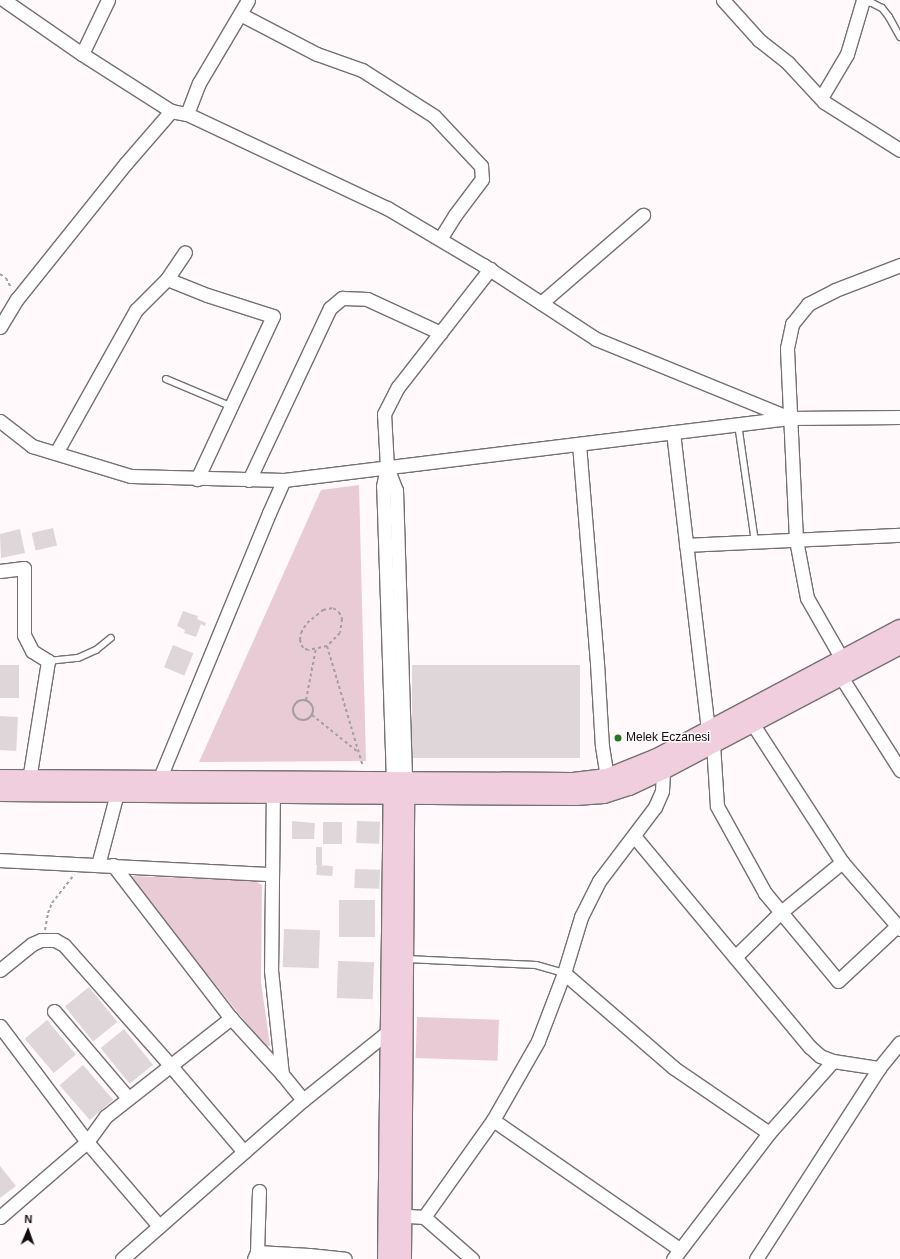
<!DOCTYPE html>
<html>
<head>
<meta charset="utf-8">
<style>
	body { margin:0 }
	#map { position:relative; width:900px; height:1259px; overflow:hidden; background:#fff9fb; font-family:Arial,sans-serif }
	div>[style] { position:absolute }
	[style*='--x'] { left:calc(var(--x)*1px); top:calc(var(--y)*1px); width:calc(var(--w)*1px); rotate:calc(var(--a)*1deg) }
	.green>* { inset:0; background:#e9cbd6; transform-origin:0 0 }
	.building>* { inset:0; background:#ded6d9; transform-origin:0 0 }
	.path>* { height:2px; margin-top:-1px; transform-origin:0; background:repeating-linear-gradient(90deg,#a39fa0 0 3px,transparent 0 6px) }
	.path>.ring { margin:-1px; padding:0; box-sizing:content-box; background:none; border:2px solid #a39fa0; border-radius:50% }
	.roads { filter:drop-shadow(1px 0 #756f71) drop-shadow(-1px 0 #756f71) drop-shadow(0 1px #756f71) drop-shadow(0 -1px #756f71) }
	.lane>* { height:6px; margin:-3px; padding:0 3px; transform-origin:3px; border-radius:3px; background:#fff }
	.street>* { height:13px; margin:-6.5px; padding:0 6.5px; transform-origin:6.5px; border-radius:6.5px; background:#fff }
	.secondary>* { height:18px; margin:-9px; padding:0 9px; transform-origin:9px; border-radius:9px; background:#f0cedd }
	.dots>* { width:11px; height:11px; translate:-50% -50%; box-sizing:border-box; border:2px solid #fff9fb; border-radius:50% }
	span { translate:-50% -50%; white-space:nowrap; text-align:center; line-height:1.15; -webkit-text-stroke:3px #fff9fb; paint-order:stroke }
	.poi-label { font-size:12px; color:#0f0d0e }
	.left { translate:0 -50%; text-align:left }
	.north { position:absolute; left:8px; top:1211px; width:40px; height:40px; -webkit-text-stroke:3px #fff9fb; paint-order:stroke; rotate:2deg; font-size:11px; font-weight:700; line-height:16px; text-align:center; color:#0f0d0e }
	.north::after { content:''; display:block; margin:auto; width:14px; height:18px; background:#0f0d0e; clip-path:polygon(50% 0,100% 100%,50% 72%,0 100%) }
</style>
</head>
<body>
<div id="map">
	<div class="green">
		<i style="clip-path:polygon(359px 485px,366px 761px,199px 762px,321px 490px)"></i>
		<i style="clip-path:polygon(132px 876px,255px 881px,262px 885px,261px 982px,270px 1046px,265px 1046px,129px 878px)"></i>
		<i style="left:417px;top:1017px;width:82px;height:41px;rotate:2deg"></i>
	</div>
	<div class="building">
		<i style="left:53px;top:528px;width:18px;height:22px;rotate:77deg"></i>
		<i style="clip-path:polygon(20px 529px,25px 553px,1px 558px,0 534px)"></i>
		<i style="clip-path:polygon(183px 611px,198px 616px,197px 619px,206px 623px,205px 626px,201px 624px,196px 637px,184px 633px,185px 630px,177px 626px)"></i>
		<i style="left:173px;top:645px;width:22px;height:24px;rotate:22deg"></i>
		<i style="left:0;top:665px;width:19px;height:33px"></i>
		<i style="left:412px;top:665px;width:168px;height:93px"></i>
		<i style="left:0;top:716px;width:18px;height:34px;rotate:3deg"></i>
		<i style="clip-path:polygon(292px 821px,315px 823px,314px 839px,292px 839px)"></i>
		<i style="left:357px;top:821px;width:23px;height:22px;rotate:2deg"></i>
		<i style="left:323px;top:822px;width:19px;height:22px"></i>
		<i style="left:316px;top:847px;width:6px;height:18px"></i>
		<i style="left:317px;top:865px;width:16px;height:10px;rotate:4deg"></i>
		<i style="left:355px;top:869px;width:25px;height:19px;rotate:2deg"></i>
		<i style="left:339px;top:900px;width:36px;height:37px"></i>
		<i style="left:284px;top:929px;width:36px;height:38px;rotate:2deg"></i>
		<i style="left:338px;top:961px;width:36px;height:37px;rotate:2deg"></i>
		<i style="left:89px;top:987px;width:45px;height:31px;rotate:51deg"></i>
		<i style="left:47px;top:1020px;width:45px;height:29px;rotate:50deg"></i>
		<i style="left:124px;top:1029px;width:46px;height:30px;rotate:51deg"></i>
		<i style="left:83px;top:1065px;width:46px;height:31px;rotate:49deg"></i>
		<i style="clip-path:polygon(0 1166px,16px 1186px,0 1198px)"></i>
	</div>
	<div class="path">
		<i style="--x:0;--y:274;--w:7;--a:34"></i>
		<i style="--x:6;--y:278;--w:11;--a:63"></i>
		<i style="--x:333;--y:608;--w:7;--a:34"></i>
		<i style="--x:339;--y:612;--w:8;--a:67"></i>
		<i style="--x:342;--y:619;--w:14;--a:98"></i>
		<i style="--x:340;--y:633;--w:18;--a:135"></i>
		<i style="--x:327;--y:646;--w:19;--a:168"></i>
		<i style="--x:308;--y:650;--w:5;--a:-158"></i>
		<i style="--x:303;--y:648;--w:9;--a:-111"></i>
		<i style="--x:300;--y:640;--w:7;--a:-82"></i>
		<i style="--x:301;--y:633;--w:12;--a:-59"></i>
		<i style="--x:307;--y:623;--w:21;--a:-39"></i>
		<i style="--x:323;--y:610;--w:10;--a:-11"></i>
		<i style="--x:327;--y:646;--w:126;--a:73.4"></i>
		<i class="ring" style="left:293px;top:700px;width:18px;height:18px"></i>
		<i style="--x:306;--y:700;--w:53;--a:-79.1"></i>
		<i style="--x:312;--y:715;--w:59;--a:38.8"></i>
		<i style="--x:45;--y:930;--w:17;--a:-80"></i>
		<i style="--x:48;--y:913;--w:11;--a:-68"></i>
		<i style="--x:52;--y:903;--w:36;--a:-52"></i>
	</div>
	<div class="roads">
		<div class="lane">
			<i style="--x:863;--y:2;--w:9;--a:6"></i>
			<i style="--x:872;--y:3;--w:11;--a:27"></i>
			<i style="--x:882;--y:8;--w:11;--a:52"></i>
			<i style="--x:889;--y:17;--w:23;--a:61"></i>
			<i style="--x:166;--y:379;--w:69;--a:22.9"></i>
			<i style="--x:738;--y:424;--w:119;--a:81.8"></i>
			<i style="--x:48;--y:661;--w:30;--a:-6"></i>
			<i style="--x:78;--y:658;--w:20;--a:-24"></i>
			<i style="--x:96;--y:650;--w:19;--a:-39"></i>
			<i style="--x:406;--y:959;--w:130;--a:2.6"></i>
			<i style="--x:536;--y:965;--w:29;--a:16"></i>
		</div>
		<div class="street">
			<i style="--x:4;--y:0;--w:95;--a:34.7"></i>
			<i style="--x:82;--y:54;--w:106;--a:32.6"></i>
			<i style="--x:171;--y:111;--w:16;--a:11"></i>
			<i style="--x:187;--y:114;--w:221;--a:25.2"></i>
			<i style="--x:387;--y:208;--w:112;--a:30.7"></i>
			<i style="--x:483;--y:265;--w:135;--a:33.2"></i>
			<i style="--x:596;--y:339;--w:206;--a:22.2"></i>
			<i style="--x:723;--y:0;--w:54;--a:48"></i>
			<i style="--x:759;--y:40;--w:37;--a:38"></i>
			<i style="--x:788;--y:63;--w:53;--a:47.3"></i>
			<i style="--x:824;--y:102;--w:90;--a:32.3"></i>
			<i style="--x:240;--y:14;--w:87;--a:27.5"></i>
			<i style="--x:317;--y:54;--w:48;--a:19.6"></i>
			<i style="--x:362;--y:70;--w:85;--a:32.6"></i>
			<i style="--x:434;--y:116;--w:69;--a:46.8"></i>
			<i style="--x:481;--y:166;--w:13;--a:86"></i>
			<i style="--x:482;--y:179;--w:45;--a:126.9"></i>
			<i style="--x:455;--y:215;--w:28;--a:122"></i>
			<i style="--x:82;--y:54;--w:60;--a:-64.3"></i>
			<i style="--x:821;--y:98;--w:51;--a:-59.4"></i>
			<i style="--x:847;--y:54;--w:56;--a:-73.5"></i>
			<i style="--x:187;--y:114;--w:33;--a:-69"></i>
			<i style="--x:199;--y:83;--w:96;--a:-59.4"></i>
			<i style="--x:167;--y:279;--w:43;--a:21.8"></i>
			<i style="--x:207;--y:295;--w:69;--a:17.7"></i>
			<i style="--x:273;--y:316;--w:180;--a:115"></i>
			<i style="--x:541;--y:303;--w:135;--a:-40.8"></i>
			<i style="--x:0;--y:327;--w:33;--a:-59"></i>
			<i style="--x:17;--y:299;--w:174;--a:-51.3"></i>
			<i style="--x:126;--y:163;--w:69;--a:-49.1"></i>
			<i style="--x:0;--y:421;--w:41;--a:38"></i>
			<i style="--x:32;--y:446;--w:103;--a:16.9"></i>
			<i style="--x:131;--y:476;--w:153;--a:1.5"></i>
			<i style="--x:284;--y:480;--w:509;--a:-7"></i>
			<i style="--x:789;--y:418;--w:111;--a:-0.5"></i>
			<i style="--x:673;--y:432;--w:300;--a:83.3"></i>
			<i style="--x:708;--y:730;--w:15;--a:70"></i>
			<i style="--x:713;--y:744;--w:62;--a:86.3"></i>
			<i style="--x:717;--y:806;--w:99;--a:61.1"></i>
			<i style="--x:765;--y:893;--w:114;--a:50.3"></i>
			<i style="--x:838;--y:981;--w:81;--a:-43"></i>
			<i style="--x:579;--y:444;--w:220;--a:85.3"></i>
			<i style="--x:597;--y:663;--w:83;--a:86.6"></i>
			<i style="--x:602;--y:746;--w:32;--a:81"></i>
			<i style="--x:56;--y:453;--w:164;--a:-60.8"></i>
			<i style="--x:136;--y:310;--w:44;--a:-45"></i>
			<i style="--x:167;--y:279;--w:32;--a:-56"></i>
			<i style="--x:387;--y:467;--w:25;--a:69"></i>
			<i style="--x:396;--y:490;--w:291;--a:88.2"></i>
			<i style="--x:249;--y:480;--w:190;--a:-64.8"></i>
			<i style="--x:330;--y:308;--w:16;--a:-40"></i>
			<i style="--x:342;--y:298;--w:25;--a:2"></i>
			<i style="--x:367;--y:299;--w:81;--a:24.7"></i>
			<i style="--x:686;--y:545;--w:214;--a:-2.7"></i>
			<i style="--x:0;--y:571;--w:24;--a:-7"></i>
			<i style="--x:24;--y:568;--w:67;--a:90"></i>
			<i style="--x:24;--y:635;--w:18;--a:63"></i>
			<i style="--x:32;--y:651;--w:19;--a:32"></i>
			<i style="--x:48;--y:661;--w:120;--a:99.1"></i>
			<i style="--x:842;--y:659;--w:70;--a:-119.8"></i>
			<i style="--x:807;--y:598;--w:59;--a:-100.7"></i>
			<i style="--x:796;--y:540;--w:192;--a:-92.7"></i>
			<i style="--x:787;--y:348;--w:25;--a:-78"></i>
			<i style="--x:792;--y:324;--w:26;--a:-51"></i>
			<i style="--x:808;--y:304;--w:30;--a:-27"></i>
			<i style="--x:835;--y:290;--w:70;--a:-21"></i>
			<i style="--x:836;--y:669;--w:120;--a:57.6"></i>
			<i style="--x:752;--y:723;--w:166;--a:57.1"></i>
			<i style="--x:842;--y:862;--w:89;--a:49.1"></i>
			<i style="--x:393;--y:781;--w:295;--a:-91.9"></i>
			<i style="--x:383;--y:486;--w:19;--a:-78"></i>
			<i style="--x:387;--y:467;--w:53;--a:-93.2"></i>
			<i style="--x:384;--y:414;--w:30;--a:-63"></i>
			<i style="--x:398;--y:387;--w:150;--a:-52.1"></i>
			<i style="--x:273;--y:786;--w:184;--a:90.6"></i>
			<i style="--x:271;--y:970;--w:105;--a:84"></i>
			<i style="--x:159;--y:787;--w:7;--a:-90"></i>
			<i style="--x:159;--y:780;--w:289;--a:-67.6"></i>
			<i style="--x:269;--y:513;--w:36;--a:-66"></i>
			<i style="--x:634;--y:836;--w:275;--a:50.2"></i>
			<i style="--x:810;--y:1047;--w:13;--a:42"></i>
			<i style="--x:820;--y:1056;--w:14;--a:21"></i>
			<i style="--x:833;--y:1061;--w:47;--a:8.7"></i>
			<i style="--x:0;--y:860;--w:271;--a:3"></i>
			<i style="--x:98;--y:865;--w:74;--a:-75.2"></i>
			<i style="--x:113;--y:865;--w:193;--a:52.4"></i>
			<i style="--x:231;--y:1018;--w:76;--a:47.7"></i>
			<i style="--x:282;--y:1074;--w:33;--a:51"></i>
			<i style="--x:735;--y:957;--w:64;--a:-44.4"></i>
			<i style="--x:781;--y:912;--w:79;--a:-39.3"></i>
			<i style="--x:0;--y:970;--w:41;--a:-39.1"></i>
			<i style="--x:32;--y:944;--w:10;--a:-24"></i>
			<i style="--x:41;--y:940;--w:14;--a:0"></i>
			<i style="--x:55;--y:940;--w:10;--a:29"></i>
			<i style="--x:64;--y:945;--w:160;--a:48.5"></i>
			<i style="--x:170;--y:1065;--w:114;--a:49.6"></i>
			<i style="--x:564;--y:973;--w:145;--a:40.8"></i>
			<i style="--x:674;--y:1068;--w:115;--a:34.4"></i>
			<i style="--x:54;--y:1011;--w:114;--a:49.6"></i>
			<i style="--x:0;--y:1026;--w:145;--a:53.1"></i>
			<i style="--x:87;--y:1142;--w:111;--a:49.4"></i>
			<i style="--x:493;--y:1120;--w:226;--a:34.7"></i>
			<i style="--x:394;--y:1215;--w:30;--a:4"></i>
			<i style="--x:424;--y:1217;--w:64;--a:41.2"></i>
			<i style="--x:0;--y:1217;--w:115;--a:-40.8"></i>
			<i style="--x:87;--y:1142;--w:32;--a:-54"></i>
			<i style="--x:106;--y:1116;--w:159;--a:-38.1"></i>
			<i style="--x:424;--y:1217;--w:119;--a:-54.6"></i>
			<i style="--x:493;--y:1120;--w:91;--a:-60.3"></i>
			<i style="--x:538;--y:1041;--w:73;--a:-69.1"></i>
			<i style="--x:564;--y:973;--w:59;--a:-73.1"></i>
			<i style="--x:581;--y:917;--w:40;--a:-63.4"></i>
			<i style="--x:599;--y:881;--w:93;--a:-52.9"></i>
			<i style="--x:655;--y:807;--w:17;--a:-66"></i>
			<i style="--x:662;--y:791;--w:21;--a:-87"></i>
			<i style="--x:663;--y:770;--w:7;--a:-117"></i>
			<i style="--x:257;--y:1252;--w:52;--a:3.3"></i>
			<i style="--x:309;--y:1255;--w:36;--a:6"></i>
			<i style="--x:122;--y:1259;--w:241;--a:-41.3"></i>
			<i style="--x:303;--y:1100;--w:118;--a:-38.8"></i>
			<i style="--x:254;--y:1259;--w:8;--a:-67"></i>
			<i style="--x:257;--y:1252;--w:61;--a:-88.1"></i>
			<i style="--x:673;--y:1259;--w:158;--a:-52.7"></i>
			<i style="--x:769;--y:1133;--w:96;--a:-48.4"></i>
			<i style="--x:756;--y:1259;--w:227;--a:-57.2"></i>
			<i style="--x:879;--y:1068;--w:33;--a:-51"></i>
		</div>
		<div class="secondary">
			<i style="--x:0;--y:779;--w:573;--a:0.3"></i>
			<i style="--x:573;--y:782;--w:34;--a:-7"></i>
			<i style="--x:607;--y:778;--w:54;--a:-21.8"></i>
			<i style="--x:657;--y:758;--w:275;--a:-28"></i>
			<i style="--x:0;--y:792;--w:576;--a:0.4"></i>
			<i style="--x:576;--y:796;--w:28;--a:-4"></i>
			<i style="--x:604;--y:794;--w:26;--a:-18"></i>
			<i style="--x:629;--y:786;--w:38;--a:-25"></i>
			<i style="--x:663;--y:770;--w:268;--a:-27.8"></i>
			<i style="--x:387;--y:1259;--w:477;--a:-89.3"></i>
			<i style="--x:402;--y:1259;--w:475;--a:-89.6"></i>
		</div>
	</div>
	<div class="dots">
		<i style="left:618px;top:738px;background:#207927"></i>
	</div>
	<div class="poi-label">
		<span class="left" style="left:626px;top:738px">Melek Eczanesi</span>
	</div>
	<div class="north">N</div>
</div>
</body>
</html>
